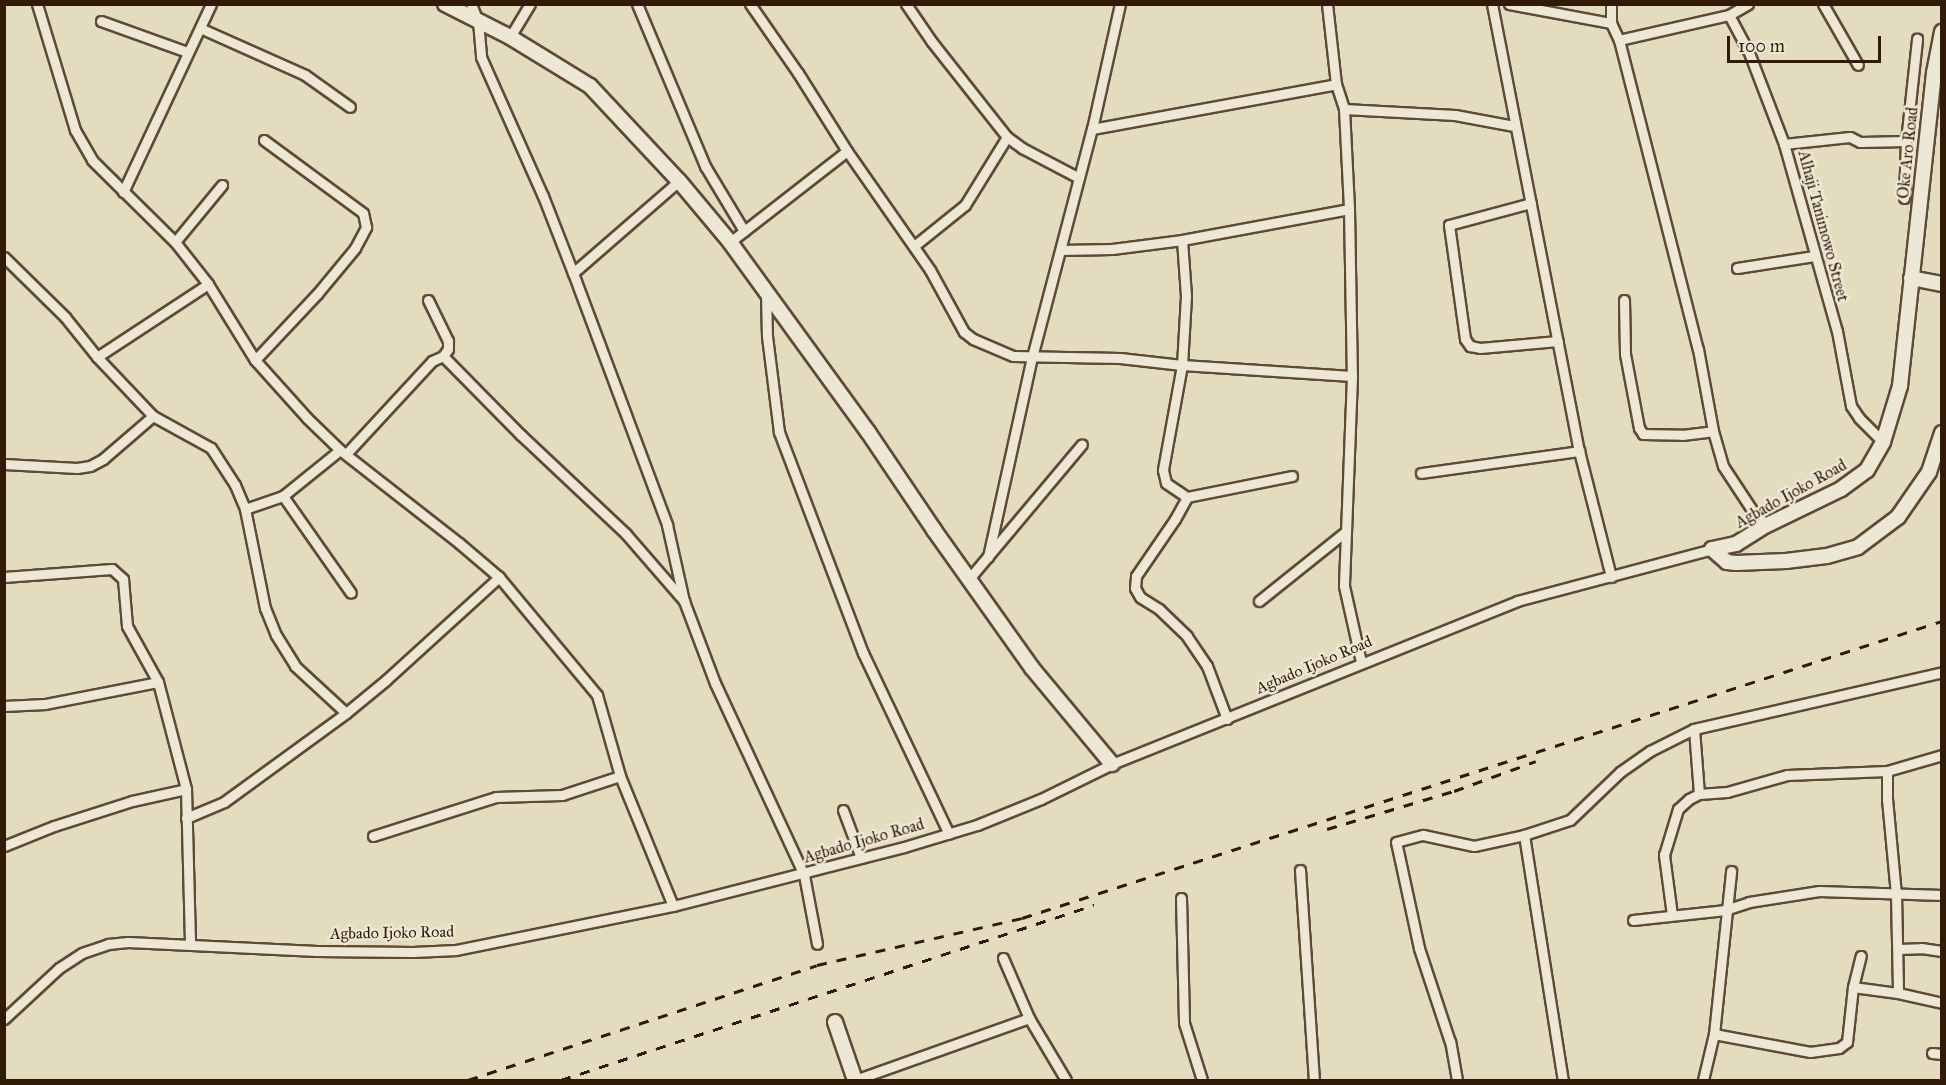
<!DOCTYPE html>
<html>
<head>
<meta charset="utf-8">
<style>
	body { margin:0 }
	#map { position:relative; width:1946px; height:1085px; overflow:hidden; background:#e4dcbe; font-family:"IM FELL Great Primer",serif }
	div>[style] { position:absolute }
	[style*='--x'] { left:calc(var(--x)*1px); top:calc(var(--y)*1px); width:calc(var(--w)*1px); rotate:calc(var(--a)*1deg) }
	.roads { filter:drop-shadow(2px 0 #5e4a35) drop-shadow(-2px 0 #5e4a35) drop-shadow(0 2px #5e4a35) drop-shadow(0 -2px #5e4a35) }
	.street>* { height:9px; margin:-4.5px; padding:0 4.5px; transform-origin:4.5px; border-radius:4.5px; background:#ede8d5 }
	.secondary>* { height:14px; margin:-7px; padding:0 7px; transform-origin:7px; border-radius:7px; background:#ede8d5 }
	.rail>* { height:3px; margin-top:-1.5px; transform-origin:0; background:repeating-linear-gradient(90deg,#311a07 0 10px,transparent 0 20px) }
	span { translate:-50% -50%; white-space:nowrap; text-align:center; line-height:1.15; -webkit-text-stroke:5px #ede8d5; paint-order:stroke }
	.street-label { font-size:16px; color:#311a07 }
	.frame { position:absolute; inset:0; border:6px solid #311a07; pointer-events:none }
	.scale { position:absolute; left:1727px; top:36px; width:154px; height:27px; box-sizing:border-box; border:3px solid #311a07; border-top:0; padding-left:8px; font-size:18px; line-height:21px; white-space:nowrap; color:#311a07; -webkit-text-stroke:4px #ede8d5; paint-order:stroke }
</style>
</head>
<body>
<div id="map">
	<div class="roads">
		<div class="street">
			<i style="--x:37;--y:4;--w:132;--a:73.2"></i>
			<i style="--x:75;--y:130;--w:34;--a:60"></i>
			<i style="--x:92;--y:160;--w:117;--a:44.7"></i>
			<i style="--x:175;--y:242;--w:53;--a:51.8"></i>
			<i style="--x:208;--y:284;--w:89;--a:58.3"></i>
			<i style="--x:255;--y:360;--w:78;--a:48.1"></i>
			<i style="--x:307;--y:418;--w:46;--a:44.1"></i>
			<i style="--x:340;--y:450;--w:151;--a:38"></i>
			<i style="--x:459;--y:543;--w:52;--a:40.4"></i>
			<i style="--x:499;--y:577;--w:153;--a:50.3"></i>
			<i style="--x:597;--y:695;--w:84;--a:74.1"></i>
			<i style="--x:620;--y:776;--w:140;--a:67.8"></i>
			<i style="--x:471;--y:4;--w:18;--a:68"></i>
			<i style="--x:478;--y:21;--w:36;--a:85"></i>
			<i style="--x:481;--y:57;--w:152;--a:66"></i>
			<i style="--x:543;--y:196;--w:83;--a:68.7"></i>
			<i style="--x:573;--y:273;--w:269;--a:69.5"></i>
			<i style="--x:667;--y:525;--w:78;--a:77.4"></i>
			<i style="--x:684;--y:601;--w:88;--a:69.3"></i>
			<i style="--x:715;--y:683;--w:212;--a:65.1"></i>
			<i style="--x:804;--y:875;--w:70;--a:79.3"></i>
			<i style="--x:637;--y:4;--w:176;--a:67.2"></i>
			<i style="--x:705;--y:166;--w:76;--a:59"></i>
			<i style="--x:750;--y:4;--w:84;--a:55.2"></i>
			<i style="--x:798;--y:73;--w:92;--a:57.9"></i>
			<i style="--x:847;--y:151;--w:145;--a:55.1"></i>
			<i style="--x:930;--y:270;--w:71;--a:61.3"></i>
			<i style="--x:964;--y:332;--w:11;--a:38"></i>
			<i style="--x:973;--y:339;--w:43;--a:23"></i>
			<i style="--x:1013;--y:356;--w:107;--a:1.1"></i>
			<i style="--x:1120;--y:358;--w:62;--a:6.4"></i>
			<i style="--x:1182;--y:365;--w:170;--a:3.7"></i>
			<i style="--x:906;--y:4;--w:46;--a:55.6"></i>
			<i style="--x:932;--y:42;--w:121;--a:51.7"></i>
			<i style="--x:1007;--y:137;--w:19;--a:36"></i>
			<i style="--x:1022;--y:148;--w:64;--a:27.8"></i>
			<i style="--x:1327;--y:4;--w:81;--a:83.6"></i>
			<i style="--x:1336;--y:84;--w:26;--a:72"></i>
			<i style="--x:1344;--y:109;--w:100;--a:87.1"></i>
			<i style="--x:1349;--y:209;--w:167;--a:89"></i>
			<i style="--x:1352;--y:376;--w:210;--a:92.2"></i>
			<i style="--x:1344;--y:586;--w:78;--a:77.4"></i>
			<i style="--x:1492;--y:4;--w:455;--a:79"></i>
			<i style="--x:1579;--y:451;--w:130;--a:75.7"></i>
			<i style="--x:1509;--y:4;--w:104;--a:10.6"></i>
			<i style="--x:1611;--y:4;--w:19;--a:90"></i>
			<i style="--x:1611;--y:23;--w:19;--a:65"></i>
			<i style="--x:1619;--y:40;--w:319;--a:75.7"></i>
			<i style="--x:1698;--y:349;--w:83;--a:79.6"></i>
			<i style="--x:1713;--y:431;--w:36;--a:74"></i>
			<i style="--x:1723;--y:466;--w:56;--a:56.6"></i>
			<i style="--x:1754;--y:513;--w:18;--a:43"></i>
			<i style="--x:1823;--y:4;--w:70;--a:60.2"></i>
			<i style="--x:1729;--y:15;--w:40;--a:62"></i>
			<i style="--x:1748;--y:50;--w:101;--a:69"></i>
			<i style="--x:1784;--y:144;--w:194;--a:74.2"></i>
			<i style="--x:1837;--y:331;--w:76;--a:79.4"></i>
			<i style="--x:1851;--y:406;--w:14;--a:56"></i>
			<i style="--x:1859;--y:418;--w:34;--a:45"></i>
			<i style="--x:101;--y:21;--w:91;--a:19.8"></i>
			<i style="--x:200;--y:28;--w:115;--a:24.1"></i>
			<i style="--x:305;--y:75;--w:55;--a:35.4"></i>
			<i style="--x:510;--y:37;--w:39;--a:-59"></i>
			<i style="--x:1619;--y:40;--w:113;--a:-12.8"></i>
			<i style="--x:1729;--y:15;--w:22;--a:-30"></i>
			<i style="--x:1344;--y:109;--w:111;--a:3.1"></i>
			<i style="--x:1455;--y:115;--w:60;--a:10.6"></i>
			<i style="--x:1092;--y:129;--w:248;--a:-10.4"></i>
			<i style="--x:1906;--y:141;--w:103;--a:-83.8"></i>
			<i style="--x:1784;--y:144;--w:66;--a:-6.1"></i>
			<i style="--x:1850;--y:137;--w:11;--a:27"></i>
			<i style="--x:1860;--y:142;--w:46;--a:-1.2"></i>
			<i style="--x:1906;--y:141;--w:57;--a:92"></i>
			<i style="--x:123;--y:192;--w:208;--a:-64.9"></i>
			<i style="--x:1531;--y:203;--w:85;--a:165"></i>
			<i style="--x:1449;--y:225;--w:115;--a:82"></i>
			<i style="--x:1465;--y:339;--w:9;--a:54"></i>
			<i style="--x:1470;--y:346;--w:10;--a:11"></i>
			<i style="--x:1480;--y:348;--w:78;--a:-5.1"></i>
			<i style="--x:1182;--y:240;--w:56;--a:85.9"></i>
			<i style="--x:1186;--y:296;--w:69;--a:93.3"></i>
			<i style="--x:1182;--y:365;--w:107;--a:100.3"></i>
			<i style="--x:1163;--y:470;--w:13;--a:77"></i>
			<i style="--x:1166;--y:483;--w:25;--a:34"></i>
			<i style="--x:175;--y:242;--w:74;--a:-50.5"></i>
			<i style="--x:730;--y:242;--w:148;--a:-37.9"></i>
			<i style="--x:914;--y:246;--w:65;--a:-38.8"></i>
			<i style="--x:965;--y:205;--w:80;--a:-58.3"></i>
			<i style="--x:1061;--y:250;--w:51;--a:-1.1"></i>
			<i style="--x:1112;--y:249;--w:71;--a:-7.3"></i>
			<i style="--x:1182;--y:240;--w:170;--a:-10.5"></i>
			<i style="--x:4;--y:257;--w:86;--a:44.5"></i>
			<i style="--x:65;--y:317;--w:51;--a:51.3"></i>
			<i style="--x:97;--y:357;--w:81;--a:46.5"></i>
			<i style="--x:153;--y:416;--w:66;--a:28.9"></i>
			<i style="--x:211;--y:448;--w:44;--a:57"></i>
			<i style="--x:235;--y:485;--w:26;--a:67"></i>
			<i style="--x:245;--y:509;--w:101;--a:78.6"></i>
			<i style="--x:265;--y:608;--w:29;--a:68"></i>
			<i style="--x:276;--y:635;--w:36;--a:58"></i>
			<i style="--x:295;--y:666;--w:69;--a:42.7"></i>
			<i style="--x:1737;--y:268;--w:78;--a:-8.9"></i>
			<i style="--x:573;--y:273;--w:140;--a:-41"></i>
			<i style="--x:766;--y:293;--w:43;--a:88.7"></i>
			<i style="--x:767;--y:336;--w:97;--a:82.9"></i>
			<i style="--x:779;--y:432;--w:236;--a:69.2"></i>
			<i style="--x:863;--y:653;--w:200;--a:64.6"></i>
			<i style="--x:428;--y:300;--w:46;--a:64"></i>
			<i style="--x:448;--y:341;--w:8;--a:90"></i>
			<i style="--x:448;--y:349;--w:9;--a:126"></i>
			<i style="--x:443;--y:356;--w:111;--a:45.4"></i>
			<i style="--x:521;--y:435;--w:144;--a:43.3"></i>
			<i style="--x:626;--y:534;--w:89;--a:49.1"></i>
			<i style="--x:1624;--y:300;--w:54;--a:88.9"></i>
			<i style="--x:1625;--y:354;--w:75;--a:79.3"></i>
			<i style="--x:1639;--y:428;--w:7;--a:56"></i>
			<i style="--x:1643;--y:434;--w:39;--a:1"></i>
			<i style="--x:1682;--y:435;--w:31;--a:-7"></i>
			<i style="--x:97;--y:357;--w:133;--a:-33.3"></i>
			<i style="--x:255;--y:360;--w:91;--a:-46.8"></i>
			<i style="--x:317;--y:294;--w:60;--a:-50.4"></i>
			<i style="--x:355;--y:248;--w:24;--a:-62"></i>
			<i style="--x:366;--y:227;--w:14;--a:-102"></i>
			<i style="--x:363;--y:213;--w:123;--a:-143.6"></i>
			<i style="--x:346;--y:454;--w:127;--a:-47.2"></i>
			<i style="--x:432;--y:361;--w:12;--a:-24"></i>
			<i style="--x:4;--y:464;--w:73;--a:3.1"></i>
			<i style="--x:77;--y:468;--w:13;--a:-9"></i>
			<i style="--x:90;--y:466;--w:15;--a:-28"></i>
			<i style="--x:103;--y:459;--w:66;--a:-40.7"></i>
			<i style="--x:1421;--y:473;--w:160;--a:-7.9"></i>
			<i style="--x:283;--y:496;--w:118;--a:55"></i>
			<i style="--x:245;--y:509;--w:40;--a:-18.9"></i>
			<i style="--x:283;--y:496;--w:73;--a:-38.9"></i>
			<i style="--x:988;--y:557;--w:205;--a:-77.6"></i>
			<i style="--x:1032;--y:357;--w:236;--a:-75.3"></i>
			<i style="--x:1092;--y:129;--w:128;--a:-77.4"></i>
			<i style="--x:4;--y:577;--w:108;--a:-4.2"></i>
			<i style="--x:112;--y:569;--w:15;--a:42"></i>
			<i style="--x:123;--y:579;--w:47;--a:85.1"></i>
			<i style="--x:127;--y:626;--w:64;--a:61"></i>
			<i style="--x:158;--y:682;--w:111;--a:75.3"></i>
			<i style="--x:186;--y:789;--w:156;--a:88.5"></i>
			<i style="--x:968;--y:580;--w:177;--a:-50"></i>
			<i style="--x:1259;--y:601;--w:109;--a:-38.7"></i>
			<i style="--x:4;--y:706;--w:41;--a:-2.8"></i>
			<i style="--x:45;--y:704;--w:115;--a:-11"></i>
			<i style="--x:1227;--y:719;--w:57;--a:-110.7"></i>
			<i style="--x:1207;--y:666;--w:36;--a:-124"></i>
			<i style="--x:1187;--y:636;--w:39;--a:-136"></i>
			<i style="--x:1159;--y:609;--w:22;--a:-148"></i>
			<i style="--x:1140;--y:597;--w:10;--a:-119"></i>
			<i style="--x:1135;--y:588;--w:12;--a:-85"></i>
			<i style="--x:1136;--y:576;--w:69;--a:-55.6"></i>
			<i style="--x:1175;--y:519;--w:25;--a:-61"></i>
			<i style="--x:1187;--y:497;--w:107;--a:-11.3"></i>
			<i style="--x:1887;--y:771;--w:28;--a:90"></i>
			<i style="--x:1887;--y:799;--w:95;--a:84.6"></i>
			<i style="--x:1896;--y:894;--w:99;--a:88.8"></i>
			<i style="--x:1699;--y:794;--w:65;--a:-94.4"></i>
			<i style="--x:1694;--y:729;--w:254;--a:-12.9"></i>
			<i style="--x:843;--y:810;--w:51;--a:69.4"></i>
			<i style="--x:186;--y:818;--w:41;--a:-22.8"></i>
			<i style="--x:224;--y:802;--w:151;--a:-36.1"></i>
			<i style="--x:346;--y:713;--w:52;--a:-39.5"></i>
			<i style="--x:386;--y:680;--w:153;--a:-42.3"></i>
			<i style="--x:1524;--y:835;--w:248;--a:81"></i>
			<i style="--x:373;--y:836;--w:129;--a:-17.6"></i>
			<i style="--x:496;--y:797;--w:66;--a:-1.7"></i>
			<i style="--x:562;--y:795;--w:61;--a:-18.1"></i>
			<i style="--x:4;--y:846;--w:54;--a:-21.8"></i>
			<i style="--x:54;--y:826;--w:82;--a:-17.8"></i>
			<i style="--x:132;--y:801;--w:55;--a:-12.5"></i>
			<i style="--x:1300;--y:870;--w:210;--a:86.2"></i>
			<i style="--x:1181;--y:898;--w:125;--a:88.6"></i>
			<i style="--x:1184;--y:1023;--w:60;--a:72.5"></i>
			<i style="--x:1672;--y:915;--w:61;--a:-97.6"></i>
			<i style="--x:1664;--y:855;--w:48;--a:-73.1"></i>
			<i style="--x:1678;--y:809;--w:15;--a:-42"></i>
			<i style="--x:1689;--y:799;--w:11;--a:-27"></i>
			<i style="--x:1699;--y:794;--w:28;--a:-4"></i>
			<i style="--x:1727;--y:792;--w:62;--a:-15.8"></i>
			<i style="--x:1787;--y:775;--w:100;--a:-2.3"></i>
			<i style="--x:1887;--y:771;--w:57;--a:-16.2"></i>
			<i style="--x:1633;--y:920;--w:93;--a:-6.2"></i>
			<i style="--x:1725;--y:910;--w:25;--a:-18"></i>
			<i style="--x:1749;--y:902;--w:71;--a:-8.9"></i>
			<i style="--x:1819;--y:891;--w:123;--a:1.9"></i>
			<i style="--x:1898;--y:949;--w:23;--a:-2"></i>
			<i style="--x:1921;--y:948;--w:21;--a:8"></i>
			<i style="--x:1003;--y:958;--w:65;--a:66.6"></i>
			<i style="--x:1029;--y:1018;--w:72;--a:59.2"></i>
			<i style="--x:1853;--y:987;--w:45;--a:7.6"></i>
			<i style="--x:1898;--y:993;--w:45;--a:12.8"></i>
			<i style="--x:4;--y:1019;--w:75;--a:-42.8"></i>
			<i style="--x:59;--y:968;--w:27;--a:-33"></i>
			<i style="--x:82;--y:953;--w:28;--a:-19"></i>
			<i style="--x:108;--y:944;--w:20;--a:-6"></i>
			<i style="--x:128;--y:942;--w:189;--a:2.7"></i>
			<i style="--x:317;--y:951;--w:96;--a:0.6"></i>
			<i style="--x:413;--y:952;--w:43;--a:-2.7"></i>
			<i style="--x:456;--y:950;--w:221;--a:-11.5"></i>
			<i style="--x:673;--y:906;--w:238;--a:-14.3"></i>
			<i style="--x:904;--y:847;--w:76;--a:-16.8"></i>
			<i style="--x:977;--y:825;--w:69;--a:-22.1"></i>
			<i style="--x:1041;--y:799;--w:79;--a:-26.2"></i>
			<i style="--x:1112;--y:764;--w:437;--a:-21.9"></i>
			<i style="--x:1517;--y:601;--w:202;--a:-14.9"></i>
			<i style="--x:1714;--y:1034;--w:98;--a:10.6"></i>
			<i style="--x:1810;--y:1052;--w:29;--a:-8"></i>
			<i style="--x:1839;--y:1048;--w:10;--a:-37"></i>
			<i style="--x:1847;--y:1042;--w:55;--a:-83.8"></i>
			<i style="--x:1853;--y:987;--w:32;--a:-76"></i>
			<i style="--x:1932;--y:1053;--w:10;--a:6"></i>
			<i style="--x:855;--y:1080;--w:185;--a:-19.6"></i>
			<i style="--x:1457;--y:1080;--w:39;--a:-100"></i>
			<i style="--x:1450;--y:1042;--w:99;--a:-108.3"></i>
			<i style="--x:1419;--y:948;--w:108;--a:-102.2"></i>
			<i style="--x:1396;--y:842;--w:28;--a:-15"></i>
			<i style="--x:1423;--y:835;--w:52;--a:12.2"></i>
			<i style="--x:1474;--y:846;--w:51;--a:-12.4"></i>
			<i style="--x:1524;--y:835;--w:48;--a:-18.1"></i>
			<i style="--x:1570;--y:820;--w:69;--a:-43.8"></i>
			<i style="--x:1620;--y:772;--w:37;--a:-35"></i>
			<i style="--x:1650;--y:751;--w:49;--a:-26.6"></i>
			<i style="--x:1703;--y:1080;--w:47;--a:-76.6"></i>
			<i style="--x:1714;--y:1034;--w:164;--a:-84"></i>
		</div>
		<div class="secondary">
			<i style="--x:445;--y:4;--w:73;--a:26.9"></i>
			<i style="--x:510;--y:37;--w:94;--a:31.5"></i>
			<i style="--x:590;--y:86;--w:130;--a:46.9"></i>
			<i style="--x:679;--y:181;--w:80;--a:50.1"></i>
			<i style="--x:730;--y:242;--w:235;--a:54"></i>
			<i style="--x:868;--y:432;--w:118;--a:56"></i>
			<i style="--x:934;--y:530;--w:169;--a:54.6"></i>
			<i style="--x:1032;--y:668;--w:125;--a:50.2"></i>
			<i style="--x:1911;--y:278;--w:32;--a:11"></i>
			<i style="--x:1712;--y:549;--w:25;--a:-12"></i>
			<i style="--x:1736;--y:544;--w:36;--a:-32"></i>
			<i style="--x:1767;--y:525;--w:82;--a:-25.9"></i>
			<i style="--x:1841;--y:489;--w:32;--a:-36"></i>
			<i style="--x:1867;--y:470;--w:32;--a:-60"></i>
			<i style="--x:1883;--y:442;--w:59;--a:-73.1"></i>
			<i style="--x:1900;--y:386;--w:315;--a:-83.8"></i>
			<i style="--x:1934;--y:73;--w:42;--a:-79"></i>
			<i style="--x:1712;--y:549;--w:20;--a:41"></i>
			<i style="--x:1727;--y:562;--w:9;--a:6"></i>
			<i style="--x:1736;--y:563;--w:50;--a:-2.3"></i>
			<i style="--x:1786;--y:561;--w:41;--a:-7"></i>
			<i style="--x:1827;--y:556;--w:32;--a:-16"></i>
			<i style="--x:1858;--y:547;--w:50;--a:-36.9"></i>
			<i style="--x:1898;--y:517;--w:55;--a:-55.4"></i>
			<i style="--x:1929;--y:472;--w:41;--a:-71.6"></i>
			<i style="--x:835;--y:1022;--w:61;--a:71"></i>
		</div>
	</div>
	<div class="rail">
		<i style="--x:1327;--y:829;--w:133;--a:-16.7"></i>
		<i style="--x:1454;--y:791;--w:87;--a:-20.1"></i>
		<i style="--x:468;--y:1080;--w:367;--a:-18.2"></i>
		<i style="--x:817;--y:965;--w:210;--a:-12.9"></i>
		<i style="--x:1022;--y:918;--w:967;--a:-17.89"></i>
		<i style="--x:561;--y:1080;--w:561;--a:-18.18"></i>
	</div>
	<div class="street-label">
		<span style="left:1908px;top:153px;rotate:-84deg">Oke Aro Road</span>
		<span style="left:1823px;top:226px;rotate:75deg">Alhaji Tanimowo Street</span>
		<span style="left:1791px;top:494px;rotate:-29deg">Agbado Ijoko Road</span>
		<span style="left:1314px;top:665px;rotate:-23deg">Agbado Ijoko Road</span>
		<span style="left:864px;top:841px;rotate:-16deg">Agbado Ijoko Road</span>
		<span style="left:392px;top:933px;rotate:-1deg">Agbado Ijoko Road</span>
	</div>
	<div class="frame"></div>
	<div class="scale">100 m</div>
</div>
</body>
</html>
